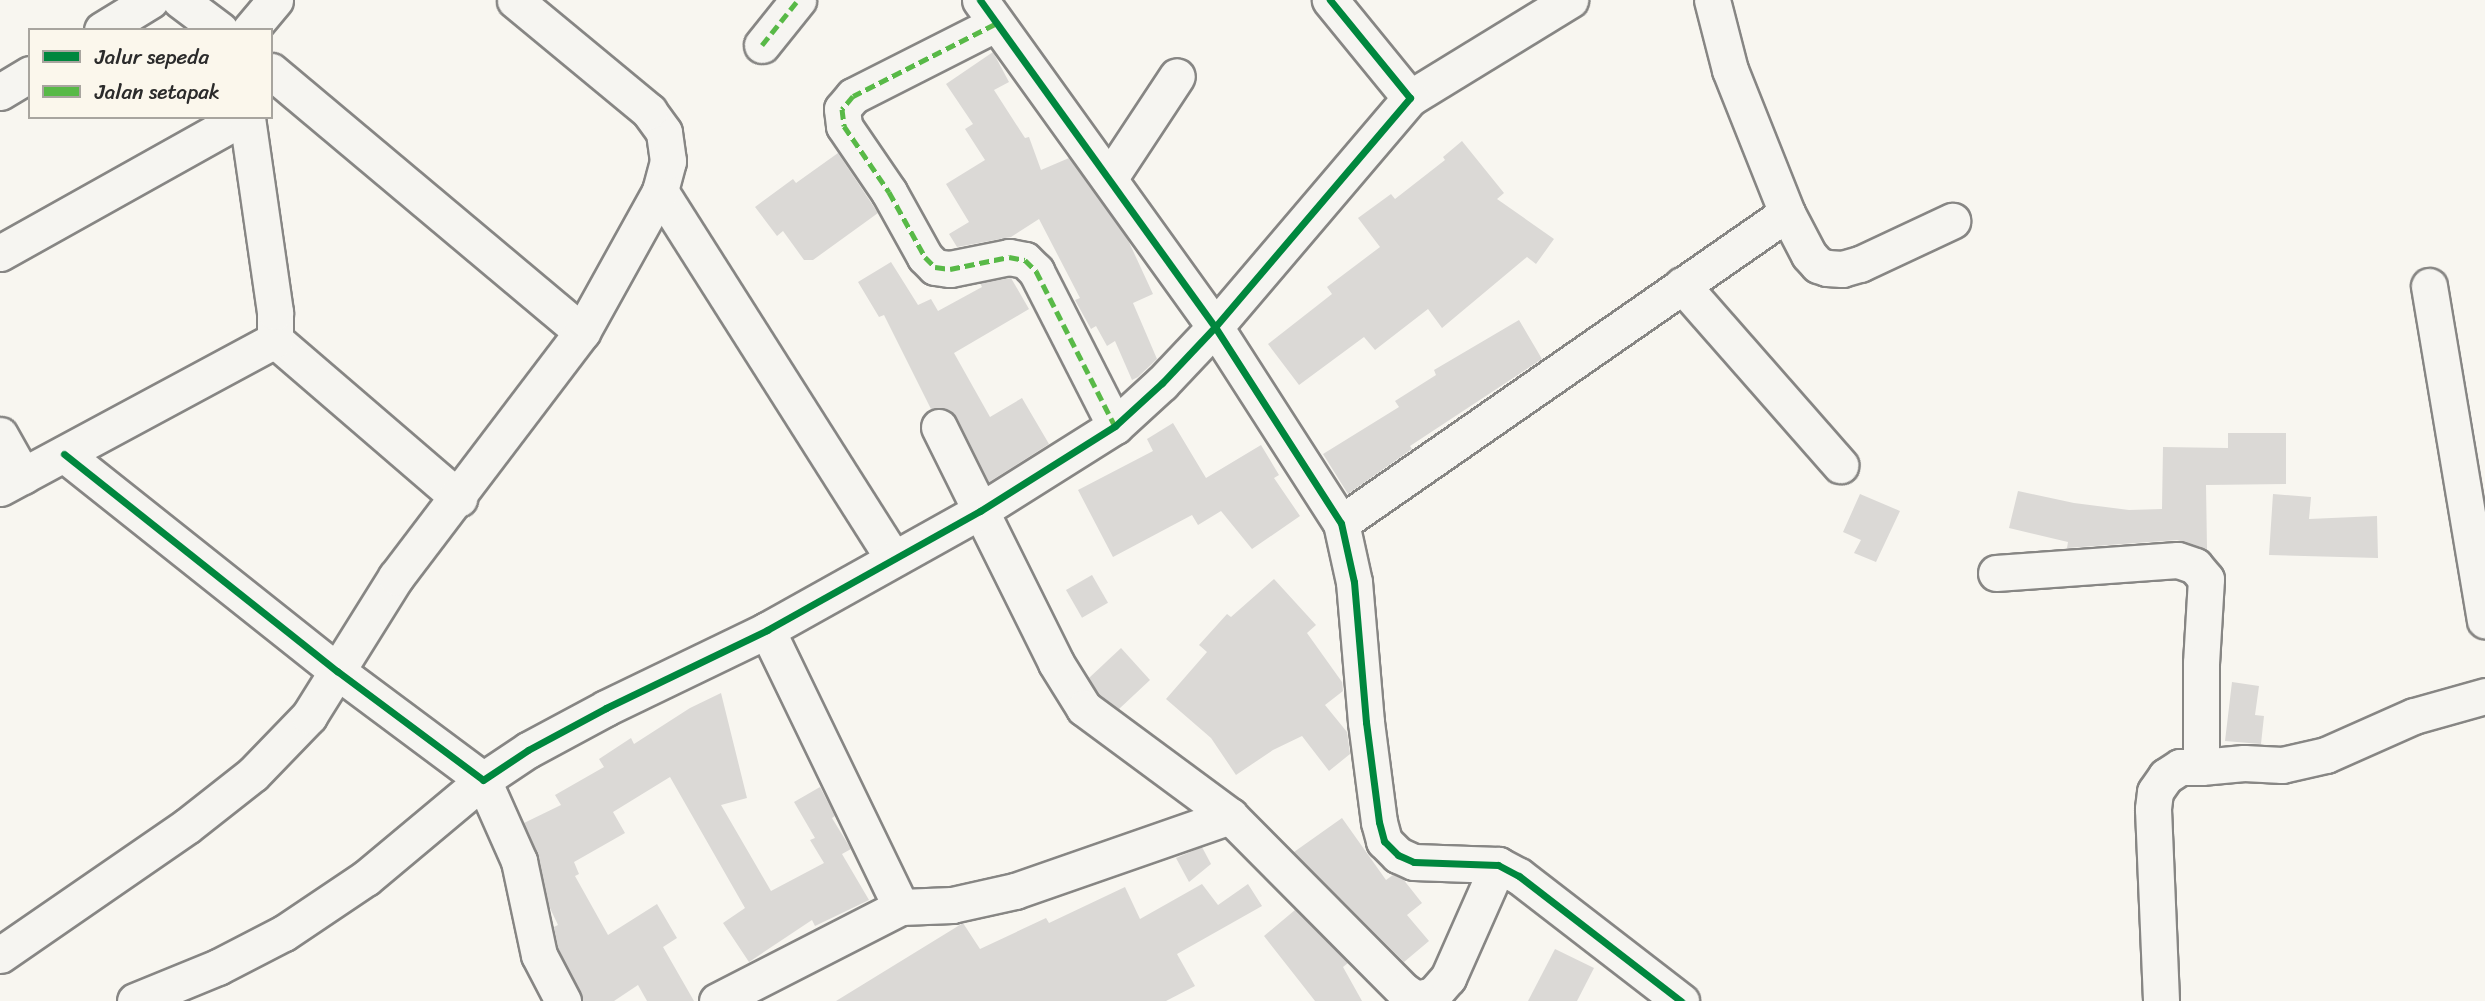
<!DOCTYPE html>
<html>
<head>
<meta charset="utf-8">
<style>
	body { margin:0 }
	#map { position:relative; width:2485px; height:1001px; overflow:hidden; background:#f8f6f0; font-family:Sriracha,sans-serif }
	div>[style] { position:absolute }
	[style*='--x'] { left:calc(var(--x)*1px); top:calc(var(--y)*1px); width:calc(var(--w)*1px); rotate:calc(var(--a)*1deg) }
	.building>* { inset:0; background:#dbd9d6; transform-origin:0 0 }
	.roads { filter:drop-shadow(2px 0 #878684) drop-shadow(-2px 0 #878684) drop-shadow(0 2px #878684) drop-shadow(0 -2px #878684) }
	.minor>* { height:35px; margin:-17.5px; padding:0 17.5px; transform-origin:17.5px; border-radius:17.5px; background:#f6f5f1 }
	.quiet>* { height:5px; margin-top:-2.5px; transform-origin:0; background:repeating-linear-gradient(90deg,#58b947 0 10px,transparent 0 15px) }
	.cycleway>* { height:7px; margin:-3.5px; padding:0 3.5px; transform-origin:3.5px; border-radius:3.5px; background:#00873e }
	span { translate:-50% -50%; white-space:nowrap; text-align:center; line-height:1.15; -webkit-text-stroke:5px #fbf7ec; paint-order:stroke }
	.legend { position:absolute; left:28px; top:28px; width:245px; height:91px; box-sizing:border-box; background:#fbf7ec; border:2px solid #a8a59f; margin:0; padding:9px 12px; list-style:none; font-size:21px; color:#2b2b2b }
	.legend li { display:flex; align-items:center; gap:14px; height:35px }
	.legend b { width:35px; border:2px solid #a8a59f }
</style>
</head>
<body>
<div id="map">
	<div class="building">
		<i style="clip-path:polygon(993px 52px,1009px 82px,994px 90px,1025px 138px,1029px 137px,1041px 170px,1069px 158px,1128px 240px,1153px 294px,1133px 303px,1157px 359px,1138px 377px,1132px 380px,1115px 341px,1107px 346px,1096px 326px,1091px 329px,1075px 300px,1080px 298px,1039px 219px,1011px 237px,957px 247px,949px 234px,969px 222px,946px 184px,985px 160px,965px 129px,973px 124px,946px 84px)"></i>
		<i style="clip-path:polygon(1462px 141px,1504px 193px,1497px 199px,1554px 239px,1536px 264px,1527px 257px,1442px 328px,1428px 309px,1375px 350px,1364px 337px,1299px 385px,1268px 344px,1332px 294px,1327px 287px,1380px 247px,1358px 218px,1391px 194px,1395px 199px,1445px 160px,1443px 157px)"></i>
		<i style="clip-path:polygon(838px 153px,878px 213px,813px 260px,804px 260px,783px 231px,777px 236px,755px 207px,793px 179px,796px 183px)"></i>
		<i style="clip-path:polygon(891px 262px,918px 305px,931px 299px,938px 311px,982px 287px,980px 283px,1011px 278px,1029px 309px,954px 353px,990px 417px,1022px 398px,1049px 444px,989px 482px,957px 418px,950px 410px,931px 409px,884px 315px,879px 317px,858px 282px)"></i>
		<i style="clip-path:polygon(1519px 320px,1542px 359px,1410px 446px,1412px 449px,1348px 494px,1323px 454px,1399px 407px,1395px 401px,1436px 375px,1434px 370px)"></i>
		<i style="clip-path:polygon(1173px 423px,1206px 478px,1261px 445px,1279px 475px,1274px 478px,1300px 516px,1252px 549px,1221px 511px,1198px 525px,1192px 515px,1113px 557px,1078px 490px,1153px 451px,1147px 439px)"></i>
		<i style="clip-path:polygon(2228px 433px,2286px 433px,2286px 484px,2206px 485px,2207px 549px,2177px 540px,2067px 548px,2068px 542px,2009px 528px,2018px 491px,2074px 503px,2129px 510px,2162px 509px,2163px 447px,2228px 448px)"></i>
		<i style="clip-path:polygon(1860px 494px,1900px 511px,1876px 562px,1854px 553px,1861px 540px,1843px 532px)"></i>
		<i style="clip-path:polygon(2273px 494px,2311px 497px,2309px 519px,2377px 516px,2378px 558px,2269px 555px)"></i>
		<i style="left:1092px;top:575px;width:32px;height:30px;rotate:60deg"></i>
		<i style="clip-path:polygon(1274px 579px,1316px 625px,1307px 633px,1342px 682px,1343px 691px,1325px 705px,1347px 732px,1350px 754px,1329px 771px,1302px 736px,1273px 750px,1236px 775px,1211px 738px,1166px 699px,1207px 652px,1199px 645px,1227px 614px,1231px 617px)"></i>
		<i style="clip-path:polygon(1121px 648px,1150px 680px,1119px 709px,1099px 694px,1089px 678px)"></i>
		<i style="clip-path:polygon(2232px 682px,2259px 686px,2255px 715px,2264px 716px,2261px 744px,2225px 741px)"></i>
		<i style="clip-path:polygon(721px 693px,747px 798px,721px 805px,771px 891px,824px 863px,810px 840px,815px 838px,794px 802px,820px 787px,835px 816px,832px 818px,851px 849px,842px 854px,869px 900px,815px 926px,812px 920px,749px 962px,723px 923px,745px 908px,670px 777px,613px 812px,625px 833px,574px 862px,579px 874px,575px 876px,608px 935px,657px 904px,677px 938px,663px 947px,694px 1001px,647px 1001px,638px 985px,614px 1001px,583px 1001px,558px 948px,554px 927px,558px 925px,549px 906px,537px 853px,524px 823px,561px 805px,555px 795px,604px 767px,599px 759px,631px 738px,634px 744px,690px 708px)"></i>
		<i style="clip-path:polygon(1342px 818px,1386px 880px,1393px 875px,1403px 879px,1422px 903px,1407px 915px,1429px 941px,1404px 962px,1294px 852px)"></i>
		<i style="clip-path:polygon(1202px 847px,1211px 864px,1189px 882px,1176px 858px)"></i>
		<i style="clip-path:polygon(1202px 884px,1218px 905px,1248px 884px,1262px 906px,1177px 954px,1195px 986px,1166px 1001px,836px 1001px,963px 923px,980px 949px,1046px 918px,1049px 923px,1125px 887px,1140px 919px)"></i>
		<i style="clip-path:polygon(1295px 910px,1348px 963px,1343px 967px,1362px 1001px,1315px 1001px,1264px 936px)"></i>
		<i style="clip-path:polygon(1555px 949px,1594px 968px,1577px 1001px,1528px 1001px)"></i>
	</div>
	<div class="roads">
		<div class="minor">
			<i style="--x:180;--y:0;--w:50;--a:36.9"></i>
			<i style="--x:980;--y:0;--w:403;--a:54.3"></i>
			<i style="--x:1215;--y:327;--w:233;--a:57.3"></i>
			<i style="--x:1341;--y:523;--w:60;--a:77.6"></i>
			<i style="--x:1354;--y:582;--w:141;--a:85.1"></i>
			<i style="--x:1366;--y:722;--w:101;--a:82.6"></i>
			<i style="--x:1379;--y:822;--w:20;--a:75"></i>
			<i style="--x:1384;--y:841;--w:20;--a:45"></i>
			<i style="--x:1398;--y:855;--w:17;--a:24"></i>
			<i style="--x:1414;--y:862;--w:84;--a:2"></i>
			<i style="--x:1498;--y:865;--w:24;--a:28"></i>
			<i style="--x:1519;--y:876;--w:205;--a:37.7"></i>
			<i style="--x:995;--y:24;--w:159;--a:153.1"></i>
			<i style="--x:853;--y:96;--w:17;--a:130"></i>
			<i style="--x:842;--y:109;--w:17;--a:83"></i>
			<i style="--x:844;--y:126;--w:80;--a:55.7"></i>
			<i style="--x:889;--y:192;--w:74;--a:61"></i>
			<i style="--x:925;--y:257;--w:14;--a:45"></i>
			<i style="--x:935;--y:267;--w:15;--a:8"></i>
			<i style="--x:950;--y:269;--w:60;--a:-11.5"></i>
			<i style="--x:1009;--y:257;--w:16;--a:11"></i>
			<i style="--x:1025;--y:260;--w:16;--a:45"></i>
			<i style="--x:1036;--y:271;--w:174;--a:63"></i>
			<i style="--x:102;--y:30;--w:57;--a:-31.5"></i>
			<i style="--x:250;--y:30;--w:39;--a:-50"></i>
			<i style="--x:762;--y:45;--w:58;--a:-51.3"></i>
			<i style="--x:271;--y:71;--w:406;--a:40"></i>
			<i style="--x:0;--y:92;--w:35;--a:-31"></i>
			<i style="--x:1410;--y:98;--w:188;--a:-31.5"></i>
			<i style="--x:1109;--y:179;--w:123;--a:-56.6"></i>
			<i style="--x:660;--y:191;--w:435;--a:57.6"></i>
			<i style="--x:1787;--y:213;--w:47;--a:62.4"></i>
			<i style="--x:1809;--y:255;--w:13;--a:48"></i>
			<i style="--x:1818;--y:265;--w:9;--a:18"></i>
			<i style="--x:1827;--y:268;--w:15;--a:4"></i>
			<i style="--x:1842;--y:269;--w:19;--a:-16"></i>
			<i style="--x:1860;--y:264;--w:102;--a:-25.1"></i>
			<i style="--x:0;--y:253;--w:278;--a:-29.2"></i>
			<i style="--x:1682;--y:285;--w:240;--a:48.7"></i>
			<i style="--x:2429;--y:286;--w:339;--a:80.5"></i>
			<i style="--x:275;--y:340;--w:243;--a:40.7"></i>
			<i style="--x:939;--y:427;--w:263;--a:63.6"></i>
			<i style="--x:1056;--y:663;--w:53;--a:58.1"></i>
			<i style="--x:1084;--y:708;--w:182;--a:36.5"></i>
			<i style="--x:1230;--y:816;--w:247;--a:45.2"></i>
			<i style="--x:1404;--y:991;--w:14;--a:34"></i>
			<i style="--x:1416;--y:999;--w:17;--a:-13"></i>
			<i style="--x:1433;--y:995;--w:23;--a:-49"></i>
			<i style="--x:1448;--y:978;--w:124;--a:-66.1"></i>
			<i style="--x:0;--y:435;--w:47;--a:60.7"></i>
			<i style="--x:64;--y:454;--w:349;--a:38.5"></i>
			<i style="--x:337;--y:671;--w:182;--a:36.7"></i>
			<i style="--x:483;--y:780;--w:54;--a:-33.7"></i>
			<i style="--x:528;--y:750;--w:89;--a:-28.3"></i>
			<i style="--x:606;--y:708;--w:179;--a:-25.8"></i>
			<i style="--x:767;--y:630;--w:244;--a:-29.2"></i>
			<i style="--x:980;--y:511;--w:160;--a:-32.2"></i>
			<i style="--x:1115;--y:426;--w:64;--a:-42.5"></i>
			<i style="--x:1162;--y:383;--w:77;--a:-46.6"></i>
			<i style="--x:1215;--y:327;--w:301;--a:-49.6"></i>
			<i style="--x:1410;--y:98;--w:127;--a:-129.2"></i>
			<i style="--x:0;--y:488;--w:312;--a:-28.3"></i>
			<i style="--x:275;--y:340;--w:28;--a:-90"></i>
			<i style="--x:275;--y:312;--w:197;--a:-98.2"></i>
			<i style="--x:1341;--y:523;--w:543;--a:-34.8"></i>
			<i style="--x:1787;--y:213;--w:154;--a:-111.7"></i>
			<i style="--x:1730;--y:70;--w:72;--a:-104.4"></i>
			<i style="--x:1996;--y:573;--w:182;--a:-4.1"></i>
			<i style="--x:2178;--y:560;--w:18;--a:19"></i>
			<i style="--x:2195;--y:566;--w:17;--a:50"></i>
			<i style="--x:2206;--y:579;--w:84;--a:93.4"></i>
			<i style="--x:2201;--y:663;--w:104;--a:90"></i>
			<i style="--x:2201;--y:767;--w:21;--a:180"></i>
			<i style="--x:2180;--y:767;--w:17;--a:147"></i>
			<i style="--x:2166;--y:776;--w:19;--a:125"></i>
			<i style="--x:2155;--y:792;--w:17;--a:97"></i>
			<i style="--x:2153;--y:809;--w:192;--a:87.6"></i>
			<i style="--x:767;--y:630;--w:308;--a:64.2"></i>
			<i style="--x:2201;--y:767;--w:43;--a:-5.3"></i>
			<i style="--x:2244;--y:763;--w:38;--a:3"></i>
			<i style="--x:2282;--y:765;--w:45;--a:-12.8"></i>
			<i style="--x:2326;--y:755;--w:96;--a:-23.9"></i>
			<i style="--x:2414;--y:716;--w:74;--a:-15.7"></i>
			<i style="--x:0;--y:955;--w:227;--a:-34.6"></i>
			<i style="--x:187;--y:826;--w:84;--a:-38.2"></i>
			<i style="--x:253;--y:774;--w:81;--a:-46"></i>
			<i style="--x:309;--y:716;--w:164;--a:-58"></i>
			<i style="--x:396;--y:577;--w:308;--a:-52.8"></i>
			<i style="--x:582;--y:332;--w:161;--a:-61"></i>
			<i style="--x:660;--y:191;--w:31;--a:-75"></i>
			<i style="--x:668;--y:161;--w:29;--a:-98"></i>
			<i style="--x:664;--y:132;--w:26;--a:-126"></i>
			<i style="--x:649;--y:111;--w:174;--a:-140.4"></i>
			<i style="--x:135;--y:1001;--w:90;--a:-22.3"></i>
			<i style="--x:218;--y:967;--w:74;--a:-27.3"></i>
			<i style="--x:284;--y:933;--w:99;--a:-33.9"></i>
			<i style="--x:366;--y:878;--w:153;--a:-39.9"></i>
			<i style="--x:483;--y:780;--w:89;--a:66"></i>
			<i style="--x:519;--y:861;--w:96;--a:78"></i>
			<i style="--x:539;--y:955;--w:52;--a:62.4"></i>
			<i style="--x:717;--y:1001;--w:207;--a:-27.1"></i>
			<i style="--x:901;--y:907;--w:51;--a:-2.2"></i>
			<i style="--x:952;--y:905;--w:65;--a:-12.5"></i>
			<i style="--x:1015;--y:891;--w:228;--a:-19.2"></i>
		</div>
	</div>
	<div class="quiet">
		<i style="--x:995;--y:24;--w:159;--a:153.1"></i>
		<i style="--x:853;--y:96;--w:17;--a:130"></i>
		<i style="--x:842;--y:109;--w:17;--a:83"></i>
		<i style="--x:844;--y:126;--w:80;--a:55.7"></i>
		<i style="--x:889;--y:192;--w:74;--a:61"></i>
		<i style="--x:925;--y:257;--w:14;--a:45"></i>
		<i style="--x:935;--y:267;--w:15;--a:8"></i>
		<i style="--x:950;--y:269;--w:60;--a:-11.5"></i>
		<i style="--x:1009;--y:257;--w:16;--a:11"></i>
		<i style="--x:1025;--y:260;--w:16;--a:45"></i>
		<i style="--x:1036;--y:271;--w:174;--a:63"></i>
		<i style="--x:762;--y:45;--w:58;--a:-51.3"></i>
	</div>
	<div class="cycleway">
		<i style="--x:980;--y:0;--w:403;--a:54.3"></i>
		<i style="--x:1215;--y:327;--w:233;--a:57.3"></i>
		<i style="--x:1341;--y:523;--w:60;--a:77.6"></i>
		<i style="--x:1354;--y:582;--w:141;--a:85.1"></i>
		<i style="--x:1366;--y:722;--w:101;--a:82.6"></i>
		<i style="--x:1379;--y:822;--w:20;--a:75"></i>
		<i style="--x:1384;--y:841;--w:20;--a:45"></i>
		<i style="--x:1398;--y:855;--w:17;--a:24"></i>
		<i style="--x:1414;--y:862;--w:84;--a:2"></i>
		<i style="--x:1498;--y:865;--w:24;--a:28"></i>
		<i style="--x:1519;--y:876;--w:205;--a:37.7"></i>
		<i style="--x:64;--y:454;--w:349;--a:38.5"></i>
		<i style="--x:337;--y:671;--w:182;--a:36.7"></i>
		<i style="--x:483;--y:780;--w:54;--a:-33.7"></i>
		<i style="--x:528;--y:750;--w:89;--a:-28.3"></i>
		<i style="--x:606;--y:708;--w:179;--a:-25.8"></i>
		<i style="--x:767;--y:630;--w:244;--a:-29.2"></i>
		<i style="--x:980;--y:511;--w:160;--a:-32.2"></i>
		<i style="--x:1115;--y:426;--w:64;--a:-42.5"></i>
		<i style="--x:1162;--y:383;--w:77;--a:-46.6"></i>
		<i style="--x:1215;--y:327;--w:301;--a:-49.6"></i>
		<i style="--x:1410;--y:98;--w:127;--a:-129.2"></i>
	</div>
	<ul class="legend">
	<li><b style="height:9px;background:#00873e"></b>Jalur sepeda</li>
	<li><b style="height:9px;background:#58b947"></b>Jalan setapak</li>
	</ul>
</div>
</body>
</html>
